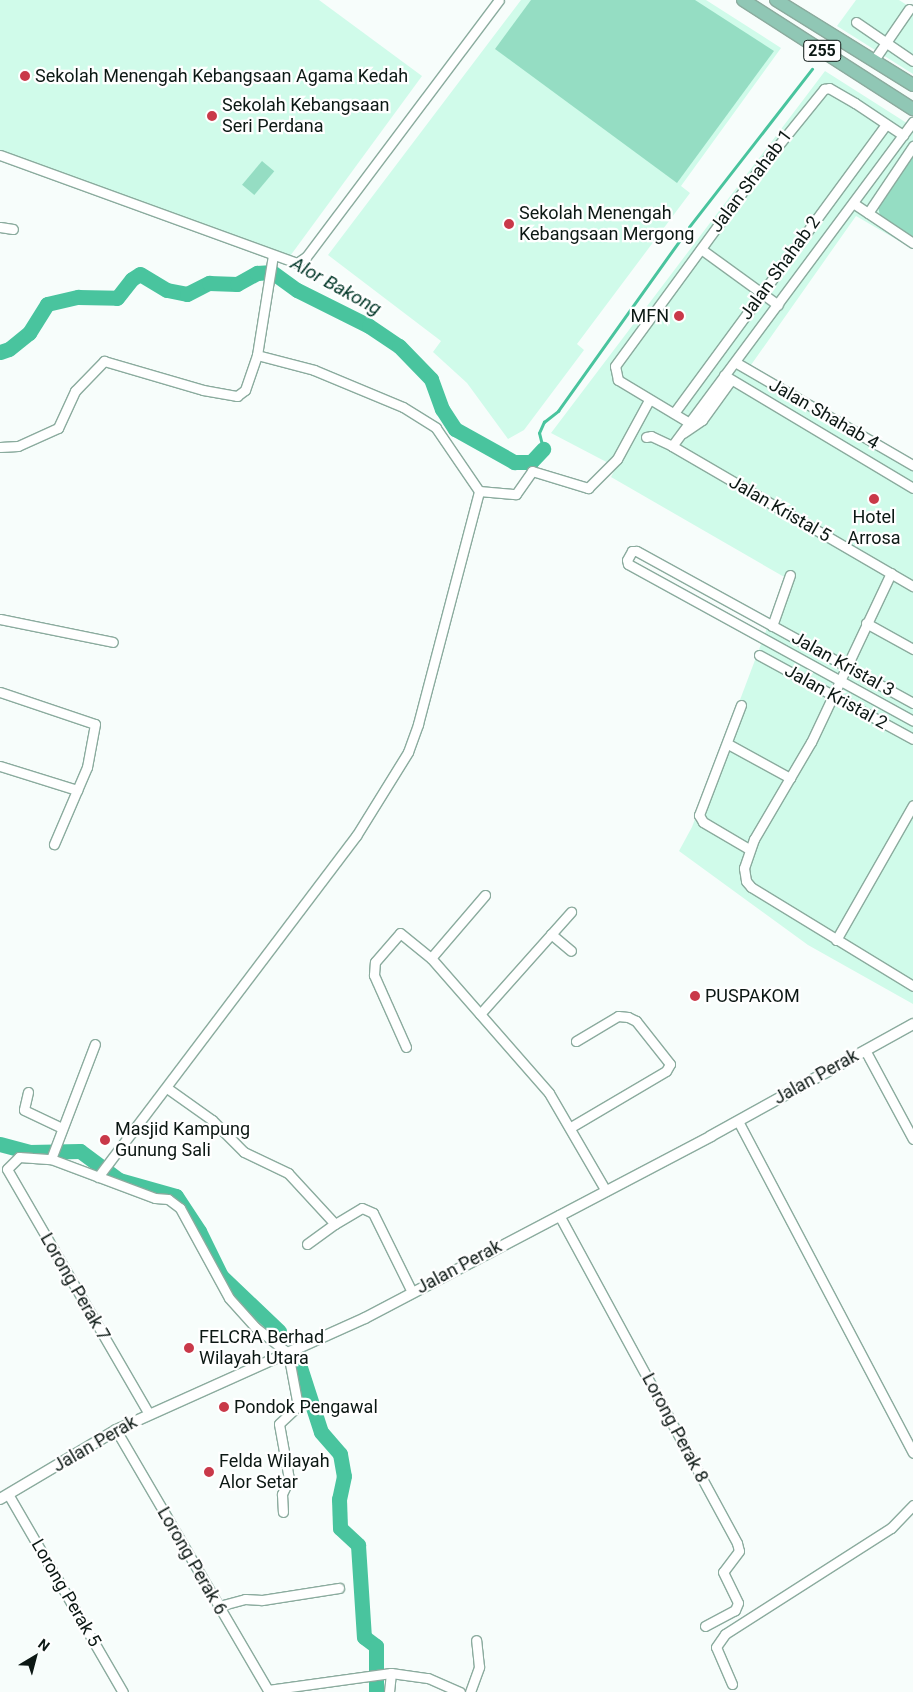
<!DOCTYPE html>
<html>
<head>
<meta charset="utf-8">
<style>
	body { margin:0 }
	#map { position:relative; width:913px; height:1692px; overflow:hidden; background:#f7fdfb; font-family:Roboto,sans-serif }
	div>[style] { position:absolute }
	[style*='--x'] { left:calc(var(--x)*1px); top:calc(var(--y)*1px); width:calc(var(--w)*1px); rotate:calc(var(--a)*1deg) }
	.built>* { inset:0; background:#d0fbea }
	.green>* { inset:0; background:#95ddc3; transform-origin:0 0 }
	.stream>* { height:2.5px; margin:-1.25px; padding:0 1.25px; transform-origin:1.25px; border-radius:1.25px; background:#49c49e }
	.river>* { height:15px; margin:-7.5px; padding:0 7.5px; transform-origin:7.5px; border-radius:7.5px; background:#49c49e }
	.roads { filter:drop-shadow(1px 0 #8bab9e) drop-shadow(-1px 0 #8bab9e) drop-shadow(0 1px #8bab9e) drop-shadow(0 -1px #8bab9e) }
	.minor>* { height:9px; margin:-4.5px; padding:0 4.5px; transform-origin:4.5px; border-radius:4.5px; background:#fff }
	.tertiary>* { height:10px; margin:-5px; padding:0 5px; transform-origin:5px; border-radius:5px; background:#fff }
	.primary>* { height:12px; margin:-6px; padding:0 6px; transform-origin:6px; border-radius:6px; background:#90c7b5 }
	.dots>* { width:14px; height:14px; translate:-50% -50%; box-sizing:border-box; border:2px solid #fff; border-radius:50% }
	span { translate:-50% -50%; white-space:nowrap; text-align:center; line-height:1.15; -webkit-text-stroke:4.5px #fff; paint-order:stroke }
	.shield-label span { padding:1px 4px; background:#fff; border:1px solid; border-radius:4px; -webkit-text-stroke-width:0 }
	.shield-label { font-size:16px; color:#0c1814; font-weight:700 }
	.poi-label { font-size:18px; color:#0c1814 }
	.left { translate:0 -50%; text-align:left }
	.right { translate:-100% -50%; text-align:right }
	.street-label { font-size:18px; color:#0c1814 }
	.water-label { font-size:19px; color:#003627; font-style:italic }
	.north { position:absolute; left:10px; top:1632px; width:50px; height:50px; -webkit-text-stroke:4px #fff; paint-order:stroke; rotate:37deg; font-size:14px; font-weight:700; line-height:20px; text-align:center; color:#0c1814 }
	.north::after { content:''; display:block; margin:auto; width:18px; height:22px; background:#0c1814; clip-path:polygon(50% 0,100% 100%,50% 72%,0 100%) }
</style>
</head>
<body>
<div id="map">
	<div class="built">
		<i style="clip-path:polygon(0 0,319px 0,422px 76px,285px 263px,0 153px)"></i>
		<i style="clip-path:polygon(521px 0,706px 0,781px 48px,681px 186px,690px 193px,577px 344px,584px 350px,524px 430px,508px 439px,467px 383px,433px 352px,441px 341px,328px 255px)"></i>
		<i style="clip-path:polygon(856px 0,899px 0,913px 9px,913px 74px,837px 26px)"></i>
		<i style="clip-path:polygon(825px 71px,913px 127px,913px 249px,856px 216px,751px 365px,913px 460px,913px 1004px,808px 945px,679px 851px,692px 827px,786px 578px,611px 477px,616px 467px,551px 433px)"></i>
	</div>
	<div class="green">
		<i style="clip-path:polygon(531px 0,695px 0,774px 51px,677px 183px,495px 49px)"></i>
		<i style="clip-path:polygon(910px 158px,913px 158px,913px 237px,880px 217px,878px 205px)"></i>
		<i style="left:262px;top:161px;width:16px;height:31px;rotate:40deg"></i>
	</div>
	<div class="stream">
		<i style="--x:689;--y:227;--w:200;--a:-52.1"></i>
		<i style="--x:543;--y:449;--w:16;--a:-104"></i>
		<i style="--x:539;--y:433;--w:12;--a:-66"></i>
		<i style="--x:544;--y:422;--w:18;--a:-38"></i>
		<i style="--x:558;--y:411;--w:210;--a:-54.5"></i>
	</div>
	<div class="river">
		<i style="--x:0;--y:352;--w:9;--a:-18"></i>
		<i style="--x:9;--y:349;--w:26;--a:-39"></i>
		<i style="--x:29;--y:333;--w:34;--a:-58"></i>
		<i style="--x:47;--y:304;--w:32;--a:-13"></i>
		<i style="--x:78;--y:297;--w:39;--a:1"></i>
		<i style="--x:117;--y:298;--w:24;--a:-52"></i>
		<i style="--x:132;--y:279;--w:9;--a:-32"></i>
		<i style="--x:140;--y:274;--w:31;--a:31"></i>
		<i style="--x:167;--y:290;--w:20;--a:11"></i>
		<i style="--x:187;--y:294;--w:25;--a:-27"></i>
		<i style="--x:209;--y:283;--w:28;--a:2"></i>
		<i style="--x:237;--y:284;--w:23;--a:-29"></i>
		<i style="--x:257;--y:273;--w:15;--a:-4"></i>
		<i style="--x:272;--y:272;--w:31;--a:36"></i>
		<i style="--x:297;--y:290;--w:80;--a:26.6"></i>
		<i style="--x:369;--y:326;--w:36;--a:34"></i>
		<i style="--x:399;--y:346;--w:46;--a:45.9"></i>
		<i style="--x:431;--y:379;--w:32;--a:70"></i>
		<i style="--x:442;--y:409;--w:24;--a:57"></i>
		<i style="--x:455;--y:429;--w:68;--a:29.2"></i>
		<i style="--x:514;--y:462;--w:17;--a:0"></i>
		<i style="--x:531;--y:462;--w:18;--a:-47"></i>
		<i style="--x:0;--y:1144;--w:30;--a:15"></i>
		<i style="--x:29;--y:1152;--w:51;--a:-1.1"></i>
		<i style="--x:80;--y:1151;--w:49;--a:36.6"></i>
		<i style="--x:119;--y:1180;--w:59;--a:15.7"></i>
		<i style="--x:176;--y:1196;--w:42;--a:56.7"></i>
		<i style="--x:199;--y:1231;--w:50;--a:63.9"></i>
		<i style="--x:221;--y:1276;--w:80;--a:43.5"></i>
		<i style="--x:299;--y:1364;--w:71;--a:72.1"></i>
		<i style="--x:321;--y:1432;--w:29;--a:49"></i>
		<i style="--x:340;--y:1454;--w:22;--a:80"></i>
		<i style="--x:344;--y:1476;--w:24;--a:102"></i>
		<i style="--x:339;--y:1499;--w:29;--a:88"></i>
		<i style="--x:340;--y:1528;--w:25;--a:43"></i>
		<i style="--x:358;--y:1545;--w:92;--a:86.3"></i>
		<i style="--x:364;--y:1637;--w:15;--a:37"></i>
		<i style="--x:376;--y:1646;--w:46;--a:90"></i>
	</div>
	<div class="roads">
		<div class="minor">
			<i style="--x:856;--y:22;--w:69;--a:34.4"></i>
			<i style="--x:874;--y:60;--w:62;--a:-55.5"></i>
			<i style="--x:0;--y:155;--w:316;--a:20"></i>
			<i style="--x:297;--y:263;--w:11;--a:-34"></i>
			<i style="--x:306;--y:257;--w:321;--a:-53.1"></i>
			<i style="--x:853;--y:203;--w:72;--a:33.7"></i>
			<i style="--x:868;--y:213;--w:81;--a:-56.1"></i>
			<i style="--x:0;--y:227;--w:13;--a:9"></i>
			<i style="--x:701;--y:249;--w:95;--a:36"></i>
			<i style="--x:257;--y:355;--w:101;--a:-80.9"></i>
			<i style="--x:735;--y:362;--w:206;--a:30.1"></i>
			<i style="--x:724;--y:375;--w:220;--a:30.9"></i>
			<i style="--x:674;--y:413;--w:358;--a:-53.7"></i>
			<i style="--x:688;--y:422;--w:82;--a:-149"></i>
			<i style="--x:618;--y:380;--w:14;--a:-102"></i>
			<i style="--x:615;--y:366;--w:245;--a:-53.8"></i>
			<i style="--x:760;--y:168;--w:102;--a:-51"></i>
			<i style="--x:824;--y:89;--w:5;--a:-11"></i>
			<i style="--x:829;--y:88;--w:30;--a:30"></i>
			<i style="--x:855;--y:103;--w:58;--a:33.7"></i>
			<i style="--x:683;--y:433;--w:23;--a:-34"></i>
			<i style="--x:702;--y:420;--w:49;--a:-54.1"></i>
			<i style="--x:646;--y:437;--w:5;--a:-11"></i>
			<i style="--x:651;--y:436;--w:23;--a:25"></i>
			<i style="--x:672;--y:446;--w:279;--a:30.2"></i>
			<i style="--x:672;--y:446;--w:404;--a:-53.4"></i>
			<i style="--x:0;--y:447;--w:18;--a:-3"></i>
			<i style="--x:18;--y:446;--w:44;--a:-24.2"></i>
			<i style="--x:58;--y:428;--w:41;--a:-65.3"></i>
			<i style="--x:75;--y:391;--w:42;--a:-46"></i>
			<i style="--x:104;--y:361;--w:103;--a:16.3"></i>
			<i style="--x:203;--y:390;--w:35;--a:10"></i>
			<i style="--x:237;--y:396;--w:10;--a:-37"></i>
			<i style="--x:245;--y:390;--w:37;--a:-71"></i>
			<i style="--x:257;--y:355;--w:59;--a:14.7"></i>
			<i style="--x:314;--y:370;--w:96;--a:22.6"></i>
			<i style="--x:403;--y:407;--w:39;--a:32"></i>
			<i style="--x:436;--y:428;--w:76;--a:55.7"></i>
			<i style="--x:479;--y:491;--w:37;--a:5"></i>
			<i style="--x:516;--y:494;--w:28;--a:-55"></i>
			<i style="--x:532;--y:471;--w:59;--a:16.9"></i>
			<i style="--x:588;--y:488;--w:41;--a:-45"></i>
			<i style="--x:617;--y:459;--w:67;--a:-61.5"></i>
			<i style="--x:891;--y:573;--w:187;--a:115.3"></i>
			<i style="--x:811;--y:742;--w:113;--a:120.4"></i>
			<i style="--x:754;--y:839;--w:31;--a:109"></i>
			<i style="--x:744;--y:868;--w:13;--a:81"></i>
			<i style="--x:746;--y:881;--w:8;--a:50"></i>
			<i style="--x:751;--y:887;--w:190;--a:31.4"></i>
			<i style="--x:0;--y:619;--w:115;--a:11.5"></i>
			<i style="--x:866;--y:623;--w:54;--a:29"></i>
			<i style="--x:772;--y:626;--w:54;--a:-70.6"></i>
			<i style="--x:759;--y:655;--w:175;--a:28.6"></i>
			<i style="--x:0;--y:692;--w:100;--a:18.6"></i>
			<i style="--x:95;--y:724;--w:44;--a:100.5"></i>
			<i style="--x:87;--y:767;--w:84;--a:113.2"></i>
			<i style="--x:913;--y:703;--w:316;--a:-151.2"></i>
			<i style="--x:636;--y:551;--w:4;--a:180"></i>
			<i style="--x:632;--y:551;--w:10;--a:119"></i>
			<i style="--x:627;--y:560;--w:4;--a:76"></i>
			<i style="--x:628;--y:564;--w:325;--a:28.8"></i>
			<i style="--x:741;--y:705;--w:118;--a:110.9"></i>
			<i style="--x:699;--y:815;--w:8;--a:60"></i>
			<i style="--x:703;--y:822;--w:53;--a:30.4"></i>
			<i style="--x:728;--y:744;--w:71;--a:28.7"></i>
			<i style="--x:0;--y:766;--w:81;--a:17.3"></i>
			<i style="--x:551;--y:934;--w:26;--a:40"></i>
			<i style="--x:836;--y:940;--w:155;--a:-60.3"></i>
			<i style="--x:431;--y:958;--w:83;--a:-49.4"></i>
			<i style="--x:480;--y:1014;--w:137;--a:-48.3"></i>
			<i style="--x:406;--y:1047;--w:79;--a:-114"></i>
			<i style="--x:374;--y:975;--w:13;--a:-86"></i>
			<i style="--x:375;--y:962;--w:38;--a:-49"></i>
			<i style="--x:400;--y:933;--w:40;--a:39"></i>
			<i style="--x:431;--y:958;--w:179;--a:48.8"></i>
			<i style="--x:549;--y:1093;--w:113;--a:59.8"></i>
			<i style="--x:865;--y:1050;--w:101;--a:61.7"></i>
			<i style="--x:167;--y:1088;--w:55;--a:35.4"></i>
			<i style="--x:212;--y:1120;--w:45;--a:45"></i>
			<i style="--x:244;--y:1152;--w:49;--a:25.5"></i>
			<i style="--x:288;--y:1173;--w:69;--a:47.3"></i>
			<i style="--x:335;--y:1224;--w:31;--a:-31"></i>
			<i style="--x:362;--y:1208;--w:12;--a:24"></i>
			<i style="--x:373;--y:1213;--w:88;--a:63.7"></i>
			<i style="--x:28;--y:1092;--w:18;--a:103"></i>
			<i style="--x:24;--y:1110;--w:42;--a:25.3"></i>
			<i style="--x:738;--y:1121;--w:375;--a:62.2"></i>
			<i style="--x:571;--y:1127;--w:110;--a:-30.5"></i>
			<i style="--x:666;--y:1071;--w:8;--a:-60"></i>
			<i style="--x:670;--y:1064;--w:55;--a:-128.3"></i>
			<i style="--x:636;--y:1021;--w:9;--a:-153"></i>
			<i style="--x:628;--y:1017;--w:10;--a:-174"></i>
			<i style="--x:618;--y:1016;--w:49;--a:149.2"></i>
			<i style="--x:51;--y:1159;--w:123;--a:-69.1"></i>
			<i style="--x:98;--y:1177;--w:428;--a:-52.9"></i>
			<i style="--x:356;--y:836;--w:99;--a:-58.2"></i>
			<i style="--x:408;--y:752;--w:30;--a:-70"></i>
			<i style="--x:418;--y:724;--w:241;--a:-75.3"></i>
			<i style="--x:559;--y:1215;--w:373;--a:61.5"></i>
			<i style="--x:737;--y:1543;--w:8;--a:76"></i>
			<i style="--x:739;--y:1551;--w:26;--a:127"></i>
			<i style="--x:723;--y:1572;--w:34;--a:64"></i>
			<i style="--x:738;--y:1603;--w:8;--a:113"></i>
			<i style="--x:735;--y:1610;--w:34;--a:152"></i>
			<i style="--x:307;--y:1244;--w:34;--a:-36"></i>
			<i style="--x:149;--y:1414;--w:283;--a:-120.1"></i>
			<i style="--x:7;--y:1169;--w:17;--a:-45"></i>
			<i style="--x:19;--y:1157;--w:32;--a:4"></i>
			<i style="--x:51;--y:1159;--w:111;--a:20.6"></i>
			<i style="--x:155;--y:1198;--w:13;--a:4"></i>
			<i style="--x:168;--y:1199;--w:15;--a:37"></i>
			<i style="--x:180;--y:1208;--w:102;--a:61.4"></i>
			<i style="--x:229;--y:1298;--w:39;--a:48"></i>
			<i style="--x:255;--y:1327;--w:42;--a:38.2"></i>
			<i style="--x:288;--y:1353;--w:54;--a:79.3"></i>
			<i style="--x:298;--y:1406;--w:26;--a:137"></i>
			<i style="--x:279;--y:1424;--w:56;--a:79.7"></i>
			<i style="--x:289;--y:1479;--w:17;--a:115"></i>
			<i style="--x:282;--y:1494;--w:18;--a:87"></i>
			<i style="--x:116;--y:1430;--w:303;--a:59.7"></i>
			<i style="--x:8;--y:1494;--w:229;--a:59.9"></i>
			<i style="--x:219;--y:1606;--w:27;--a:-15"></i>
			<i style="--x:245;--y:1599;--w:17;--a:3"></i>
			<i style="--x:262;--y:1600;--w:78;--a:-8.9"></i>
			<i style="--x:732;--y:1684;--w:40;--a:-113.4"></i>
			<i style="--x:716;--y:1647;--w:16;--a:-55"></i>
			<i style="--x:725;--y:1634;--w:197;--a:-32.6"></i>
			<i style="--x:891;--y:1528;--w:32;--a:-46"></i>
			<i style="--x:268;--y:1690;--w:124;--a:-7.9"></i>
			<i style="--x:391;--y:1673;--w:37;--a:8"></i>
			<i style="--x:428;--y:1678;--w:35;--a:24"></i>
			<i style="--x:389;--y:1692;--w:19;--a:-84"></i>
			<i style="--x:470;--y:1692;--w:27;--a:-70"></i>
			<i style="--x:479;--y:1667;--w:27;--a:-96"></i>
		</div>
		<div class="tertiary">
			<i style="--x:0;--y:1499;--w:135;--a:-30.7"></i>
			<i style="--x:116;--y:1430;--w:273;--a:-24.2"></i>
			<i style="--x:365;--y:1318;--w:391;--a:-27.7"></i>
			<i style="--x:711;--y:1136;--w:231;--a:-29"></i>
		</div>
		<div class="primary">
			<i style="--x:743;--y:0;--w:202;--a:32.7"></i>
			<i style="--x:776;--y:0;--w:161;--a:31.8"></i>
		</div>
	</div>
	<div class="dots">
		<i style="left:25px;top:76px;background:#c93949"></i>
		<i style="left:212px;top:116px;background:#c93949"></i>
		<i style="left:509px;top:224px;background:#c93949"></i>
		<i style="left:679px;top:316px;background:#c93949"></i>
		<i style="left:874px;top:499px;background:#c93949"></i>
		<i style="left:695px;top:996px;background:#c93949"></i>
		<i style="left:105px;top:1140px;background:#c93949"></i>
		<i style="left:189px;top:1348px;background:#c93949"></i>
		<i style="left:224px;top:1407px;background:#c93949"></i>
		<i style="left:209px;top:1472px;background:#c93949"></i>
	</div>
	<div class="shield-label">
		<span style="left:822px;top:51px">255</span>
	</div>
	<div class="poi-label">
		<span class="left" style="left:35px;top:76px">Sekolah Menengah Kebangsaan Agama Kedah</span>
		<span class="left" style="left:222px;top:116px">Sekolah Kebangsaan<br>Seri Perdana</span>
		<span class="left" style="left:519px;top:224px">Sekolah Menengah<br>Kebangsaan Mergong</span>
		<span class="right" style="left:669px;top:316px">MFN</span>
		<span style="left:874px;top:528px">Hotel<br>Arrosa</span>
		<span class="left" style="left:705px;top:996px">PUSPAKOM</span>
		<span class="left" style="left:115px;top:1140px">Masjid Kampung<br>Gunung Sali</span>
		<span class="left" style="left:199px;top:1348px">FELCRA Berhad<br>Wilayah Utara</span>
		<span class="left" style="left:234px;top:1407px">Pondok Pengawal</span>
		<span class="left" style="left:219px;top:1472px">Felda Wilayah<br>Alor Setar</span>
	</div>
	<div class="street-label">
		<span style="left:751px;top:181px;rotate:-53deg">Jalan Shahab 1</span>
		<span style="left:780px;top:268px;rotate:-54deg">Jalan Shahab 2</span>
		<span style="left:824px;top:414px;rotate:30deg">Jalan Shahab 4</span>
		<span style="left:780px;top:509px;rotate:30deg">Jalan Kristal 5</span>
		<span style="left:843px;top:664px;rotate:29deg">Jalan Kristal 3</span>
		<span style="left:836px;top:697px;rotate:29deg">Jalan Kristal 2</span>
		<span style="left:816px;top:1077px;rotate:-29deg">Jalan Perak</span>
		<span style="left:459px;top:1267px;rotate:-28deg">Jalan Perak</span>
		<span style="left:75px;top:1287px;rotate:60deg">Lorong Perak 7</span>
		<span style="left:675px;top:1428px;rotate:62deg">Lorong Perak 8</span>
		<span style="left:95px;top:1444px;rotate:-30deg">Jalan Perak</span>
		<span style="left:192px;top:1561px;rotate:60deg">Lorong Perak 6</span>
		<span style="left:66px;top:1593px;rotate:60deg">Lorong Perak 5</span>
	</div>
	<div class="water-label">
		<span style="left:336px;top:286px;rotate:29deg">Alor Bakong</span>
	</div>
	<div class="north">N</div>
</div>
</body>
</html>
